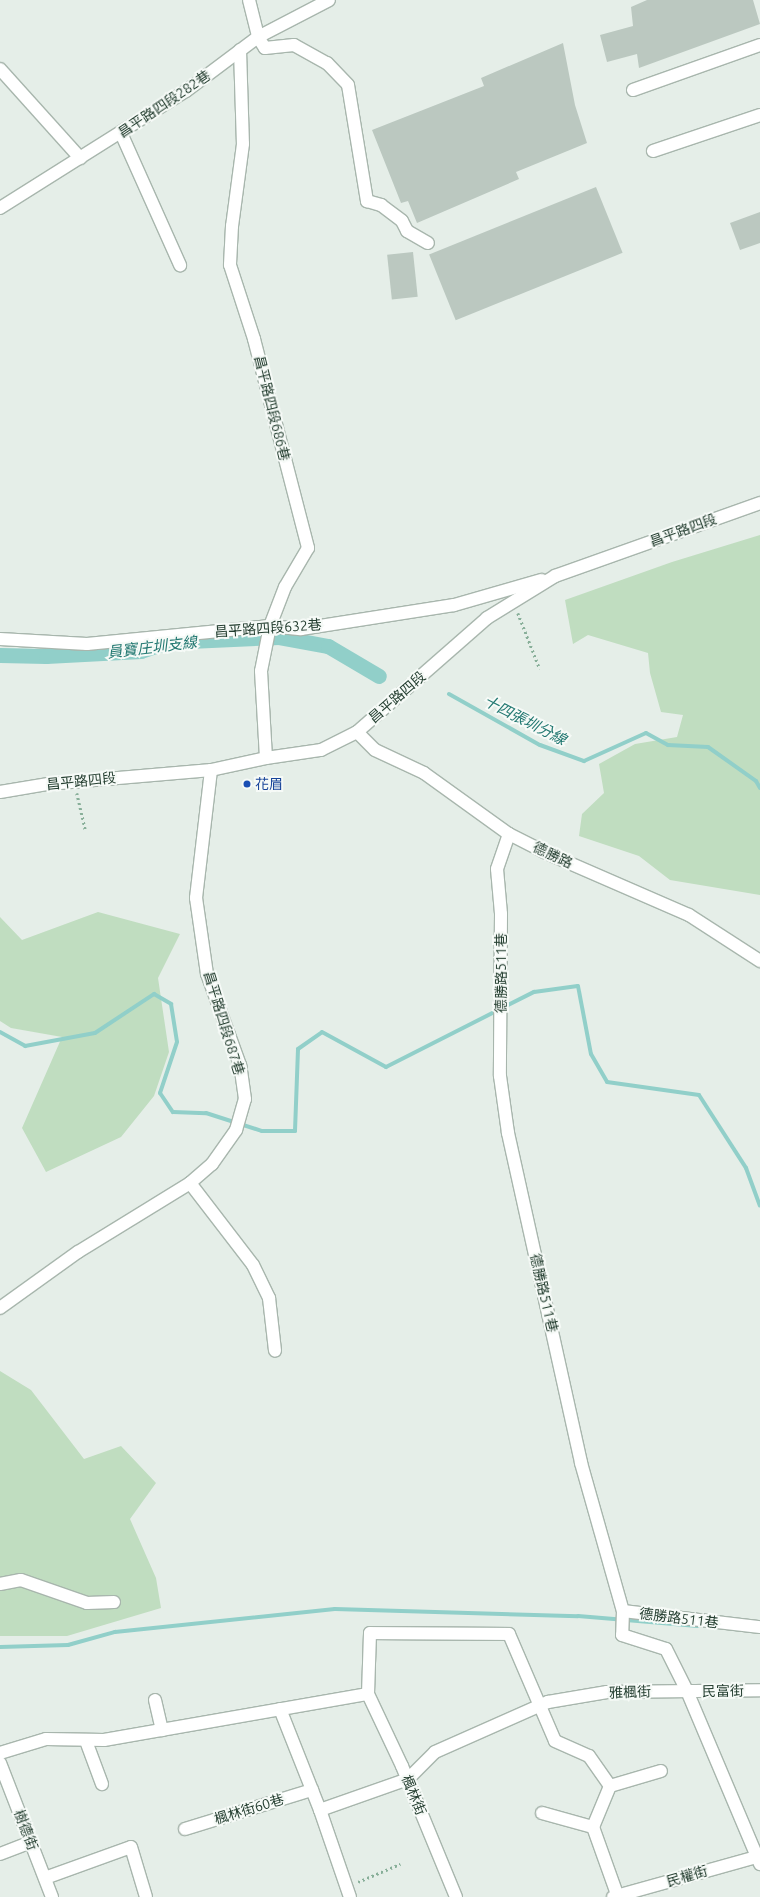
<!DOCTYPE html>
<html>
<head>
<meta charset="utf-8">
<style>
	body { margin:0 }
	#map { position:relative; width:760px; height:1897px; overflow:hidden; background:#e5eee8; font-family:Ubuntu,"Noto Sans TC",sans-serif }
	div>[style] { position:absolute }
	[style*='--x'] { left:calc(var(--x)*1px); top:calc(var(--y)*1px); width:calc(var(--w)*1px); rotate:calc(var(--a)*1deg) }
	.green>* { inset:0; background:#c0ddc0 }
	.stream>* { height:4px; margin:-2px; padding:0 2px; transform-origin:2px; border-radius:2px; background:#91cfc9 }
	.canal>* { height:15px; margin:-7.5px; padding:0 7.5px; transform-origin:7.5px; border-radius:7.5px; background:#91cfc9 }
	.building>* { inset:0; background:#bbc8c0; transform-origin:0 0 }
	.path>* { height:2.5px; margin-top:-1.25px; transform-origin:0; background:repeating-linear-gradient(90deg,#88af99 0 2px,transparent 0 5px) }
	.roads { filter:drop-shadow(1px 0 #a8b6ad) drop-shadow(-1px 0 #a8b6ad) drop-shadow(0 1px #a8b6ad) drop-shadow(0 -1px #a8b6ad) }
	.minor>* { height:12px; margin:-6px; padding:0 6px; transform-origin:6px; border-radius:6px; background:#fff }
	.dots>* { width:11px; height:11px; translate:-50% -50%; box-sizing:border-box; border:2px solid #f6faf7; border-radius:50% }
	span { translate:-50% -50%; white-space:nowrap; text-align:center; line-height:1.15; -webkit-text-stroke:4px #f6faf7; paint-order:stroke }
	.street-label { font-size:14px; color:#253f31 }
	.transit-label { font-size:14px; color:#164399 }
	.left { translate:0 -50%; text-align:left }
	.water-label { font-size:15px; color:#227871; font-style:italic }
</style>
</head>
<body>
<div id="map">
	<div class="green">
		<i style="clip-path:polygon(760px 535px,760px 895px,670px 880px,639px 856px,579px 836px,582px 814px,604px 793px,599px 764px,635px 744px,677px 737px,683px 715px,661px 712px,650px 673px,648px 653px,588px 635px,573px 644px,565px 600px,672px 562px)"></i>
		<i style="clip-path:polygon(98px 912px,180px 934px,158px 978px,169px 1052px,154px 1096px,121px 1137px,46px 1172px,22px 1128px,62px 1037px,11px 1028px,0 1021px,0 917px,22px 940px)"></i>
		<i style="clip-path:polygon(0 1371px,31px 1390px,84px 1459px,121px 1446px,156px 1483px,130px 1519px,156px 1578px,161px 1608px,67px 1636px,0 1636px)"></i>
	</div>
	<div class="stream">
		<i style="--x:449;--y:694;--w:104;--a:29.3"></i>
		<i style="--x:540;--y:745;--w:47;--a:20"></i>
		<i style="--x:584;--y:761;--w:68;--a:-24.3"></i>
		<i style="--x:646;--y:733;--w:25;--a:29"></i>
		<i style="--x:668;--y:745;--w:40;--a:2.9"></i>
		<i style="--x:708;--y:747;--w:59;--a:35.3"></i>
		<i style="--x:756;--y:781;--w:8;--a:60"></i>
		<i style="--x:0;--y:1032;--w:29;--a:29"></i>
		<i style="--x:25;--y:1046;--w:71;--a:-10.5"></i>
		<i style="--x:95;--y:1033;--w:71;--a:-33.5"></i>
		<i style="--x:154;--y:994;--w:20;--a:30"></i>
		<i style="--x:171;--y:1004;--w:38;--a:81"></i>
		<i style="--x:177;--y:1042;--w:54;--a:108.4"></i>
		<i style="--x:160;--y:1093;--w:23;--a:56"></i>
		<i style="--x:173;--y:1112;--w:33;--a:2"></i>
		<i style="--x:206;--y:1113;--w:59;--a:17.8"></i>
		<i style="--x:262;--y:1131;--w:33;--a:0"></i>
		<i style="--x:295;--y:1131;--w:82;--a:-87.9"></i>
		<i style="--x:298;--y:1049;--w:29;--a:-35"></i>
		<i style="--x:322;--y:1032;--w:73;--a:28.7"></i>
		<i style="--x:386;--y:1067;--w:166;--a:-26.9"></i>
		<i style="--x:534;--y:992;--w:44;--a:-7.8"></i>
		<i style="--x:578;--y:986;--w:69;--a:79.2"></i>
		<i style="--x:591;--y:1054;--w:32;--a:60"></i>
		<i style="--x:607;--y:1082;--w:93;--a:8"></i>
		<i style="--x:699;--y:1095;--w:87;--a:57.2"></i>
		<i style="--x:746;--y:1168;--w:40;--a:69.8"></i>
		<i style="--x:0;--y:1647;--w:68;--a:-1.7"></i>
		<i style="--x:68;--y:1645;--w:49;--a:-15.5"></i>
		<i style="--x:115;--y:1632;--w:221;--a:-6"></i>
		<i style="--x:335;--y:1609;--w:243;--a:1.7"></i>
		<i style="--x:578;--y:1616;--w:120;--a:4.8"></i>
	</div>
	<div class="canal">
		<i style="--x:0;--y:655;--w:46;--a:1.2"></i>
		<i style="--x:46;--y:656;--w:95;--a:-3"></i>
		<i style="--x:141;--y:651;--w:28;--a:-19"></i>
		<i style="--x:167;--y:642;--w:112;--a:-2.6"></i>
		<i style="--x:279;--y:637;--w:50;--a:10.4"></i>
		<i style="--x:328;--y:646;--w:59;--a:30.5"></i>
	</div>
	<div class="building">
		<i style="clip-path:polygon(647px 0,753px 0,760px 24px,639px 68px,637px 54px,607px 62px,600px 35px,633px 26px,631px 7px)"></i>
		<i style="clip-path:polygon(563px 43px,575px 105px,587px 143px,516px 172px,519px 179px,417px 223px,408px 201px,401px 203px,372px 130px,484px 86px,481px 78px)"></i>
		<i style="left:596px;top:187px;width:71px;height:180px;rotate:68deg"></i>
		<i style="clip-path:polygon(760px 212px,760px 243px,740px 250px,730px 223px)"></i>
		<i style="left:413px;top:252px;width:45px;height:26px;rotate:84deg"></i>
	</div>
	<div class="path">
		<i style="--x:518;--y:613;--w:60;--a:68.6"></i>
		<i style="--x:77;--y:793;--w:39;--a:77"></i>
		<i style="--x:358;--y:1882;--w:46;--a:-23.2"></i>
	</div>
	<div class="roads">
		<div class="minor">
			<i style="--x:249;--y:0;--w:38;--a:76"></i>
			<i style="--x:258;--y:37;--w:13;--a:58"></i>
			<i style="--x:265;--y:48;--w:29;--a:-6"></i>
			<i style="--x:294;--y:45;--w:38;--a:29"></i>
			<i style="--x:327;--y:63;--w:30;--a:46"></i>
			<i style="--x:348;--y:85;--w:118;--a:80.7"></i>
			<i style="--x:367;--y:201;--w:15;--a:16"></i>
			<i style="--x:381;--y:205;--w:26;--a:37"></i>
			<i style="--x:402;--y:221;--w:11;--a:63"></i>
			<i style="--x:407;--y:231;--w:24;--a:30"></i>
			<i style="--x:240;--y:50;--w:94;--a:88.2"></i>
			<i style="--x:243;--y:144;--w:83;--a:97.6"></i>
			<i style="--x:232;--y:226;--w:39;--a:93"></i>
			<i style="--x:230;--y:265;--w:78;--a:72"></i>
			<i style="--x:254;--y:339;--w:216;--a:75.5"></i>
			<i style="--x:308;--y:548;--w:45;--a:120.5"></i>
			<i style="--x:285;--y:587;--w:42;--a:111"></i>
			<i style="--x:270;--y:626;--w:46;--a:101.3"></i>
			<i style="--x:261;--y:671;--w:87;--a:86.7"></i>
			<i style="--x:0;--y:69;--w:120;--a:48"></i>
			<i style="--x:633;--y:90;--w:135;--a:-19.5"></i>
			<i style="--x:121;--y:133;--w:145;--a:65.9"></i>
			<i style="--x:653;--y:151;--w:113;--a:-18.6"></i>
			<i style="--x:0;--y:208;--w:220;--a:-32.2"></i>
			<i style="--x:186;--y:91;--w:90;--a:-36.9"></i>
			<i style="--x:258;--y:37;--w:80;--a:-27.5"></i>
			<i style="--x:0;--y:639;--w:87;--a:3.3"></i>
			<i style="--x:87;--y:644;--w:184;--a:-5.6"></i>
			<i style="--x:270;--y:626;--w:31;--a:6"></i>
			<i style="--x:301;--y:629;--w:155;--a:-8.9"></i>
			<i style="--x:454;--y:605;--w:91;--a:-16"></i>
			<i style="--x:357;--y:732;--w:25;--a:45"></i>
			<i style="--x:375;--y:750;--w:54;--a:25.1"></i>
			<i style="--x:424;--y:773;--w:105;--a:35.7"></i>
			<i style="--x:509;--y:834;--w:39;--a:27"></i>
			<i style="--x:544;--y:852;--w:158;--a:23.5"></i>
			<i style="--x:689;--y:915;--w:85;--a:32.9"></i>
			<i style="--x:0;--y:792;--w:49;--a:-9.5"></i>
			<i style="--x:48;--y:784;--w:164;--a:-4.9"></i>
			<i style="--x:211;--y:770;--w:56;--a:-12.3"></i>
			<i style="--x:266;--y:758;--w:56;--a:-8.3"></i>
			<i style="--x:321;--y:750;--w:40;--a:-26.6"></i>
			<i style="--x:357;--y:732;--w:173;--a:-41.2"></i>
			<i style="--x:487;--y:618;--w:80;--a:-31.7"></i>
			<i style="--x:555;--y:576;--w:218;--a:-19.6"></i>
			<i style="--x:509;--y:834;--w:37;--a:109"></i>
			<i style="--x:497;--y:869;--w:45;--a:84.9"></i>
			<i style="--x:501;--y:914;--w:162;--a:90.4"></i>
			<i style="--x:500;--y:1076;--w:58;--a:82"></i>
			<i style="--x:508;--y:1133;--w:338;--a:77.5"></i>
			<i style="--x:581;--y:1463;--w:154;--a:74.2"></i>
			<i style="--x:623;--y:1611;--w:138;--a:6.7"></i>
			<i style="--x:190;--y:1183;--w:103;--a:52.5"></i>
			<i style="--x:253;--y:1265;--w:37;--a:64"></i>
			<i style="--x:269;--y:1298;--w:53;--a:83.5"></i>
			<i style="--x:0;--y:1308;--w:96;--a:-35.7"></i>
			<i style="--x:78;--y:1252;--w:132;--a:-31.6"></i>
			<i style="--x:190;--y:1183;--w:29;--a:-41"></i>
			<i style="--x:212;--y:1164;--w:42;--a:-54.8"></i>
			<i style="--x:236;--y:1130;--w:32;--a:-74"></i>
			<i style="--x:245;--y:1099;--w:34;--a:-98"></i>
			<i style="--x:240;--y:1065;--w:97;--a:-109.9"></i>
			<i style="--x:207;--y:974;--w:77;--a:-98.2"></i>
			<i style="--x:196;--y:898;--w:129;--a:-83.3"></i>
			<i style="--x:0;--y:1584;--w:21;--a:-11"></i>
			<i style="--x:21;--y:1580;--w:70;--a:19.2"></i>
			<i style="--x:87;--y:1603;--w:27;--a:-2"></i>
			<i style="--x:623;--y:1611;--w:24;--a:92"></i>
			<i style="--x:622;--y:1635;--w:46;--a:17.7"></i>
			<i style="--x:666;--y:1649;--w:47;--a:63.4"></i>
			<i style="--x:687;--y:1691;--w:188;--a:67.1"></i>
			<i style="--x:155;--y:1700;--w:31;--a:77"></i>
			<i style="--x:280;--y:1709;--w:109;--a:68.4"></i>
			<i style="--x:320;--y:1810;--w:92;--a:71"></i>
			<i style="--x:86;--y:1741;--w:46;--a:69.6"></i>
			<i style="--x:0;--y:1753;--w:48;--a:-16.9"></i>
			<i style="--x:46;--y:1739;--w:58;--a:1"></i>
			<i style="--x:104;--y:1740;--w:268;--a:-9.9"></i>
			<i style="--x:0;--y:1763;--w:144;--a:68.8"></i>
			<i style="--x:610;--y:1786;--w:53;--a:-16.4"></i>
			<i style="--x:320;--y:1810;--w:93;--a:-19.4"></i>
			<i style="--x:408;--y:1779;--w:38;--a:-45"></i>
			<i style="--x:435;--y:1752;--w:124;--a:-23.9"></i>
			<i style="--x:548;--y:1702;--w:60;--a:-9.6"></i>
			<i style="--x:607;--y:1692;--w:153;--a:-0.7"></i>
			<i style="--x:542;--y:1813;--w:53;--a:15.4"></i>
			<i style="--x:185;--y:1829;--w:133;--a:-17.1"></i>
			<i style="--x:0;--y:1854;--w:33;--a:-21"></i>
			<i style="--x:45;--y:1878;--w:91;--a:-19.8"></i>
			<i style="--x:131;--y:1847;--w:52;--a:73.3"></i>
			<i style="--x:456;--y:1897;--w:142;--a:-112.4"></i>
			<i style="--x:402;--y:1766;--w:80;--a:-115.3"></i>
			<i style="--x:368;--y:1694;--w:61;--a:-88.1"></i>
			<i style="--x:370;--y:1633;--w:139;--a:0.4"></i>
			<i style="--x:509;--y:1634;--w:116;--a:66.7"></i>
			<i style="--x:555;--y:1741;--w:37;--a:24"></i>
			<i style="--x:589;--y:1756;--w:37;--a:55"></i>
			<i style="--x:610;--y:1786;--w:44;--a:112.5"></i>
			<i style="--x:593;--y:1827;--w:74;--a:70.3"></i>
			<i style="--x:613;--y:1897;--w:153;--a:-15.6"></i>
		</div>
	</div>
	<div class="dots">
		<i style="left:247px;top:784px;background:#1a4fb4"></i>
	</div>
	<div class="street-label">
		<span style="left:164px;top:104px;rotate:-34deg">昌平路四段282巷</span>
		<span style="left:272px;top:408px;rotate:76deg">昌平路四段686巷</span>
		<span style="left:683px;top:530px;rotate:-20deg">昌平路四段</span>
		<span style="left:268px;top:628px;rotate:-4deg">昌平路四段632巷</span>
		<span style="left:397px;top:697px;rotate:-41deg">昌平路四段</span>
		<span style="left:81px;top:781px;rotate:-6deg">昌平路四段</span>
		<span style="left:553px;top:855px;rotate:25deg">德勝路</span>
		<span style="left:501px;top:973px;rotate:-90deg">德勝路511巷</span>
		<span style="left:224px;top:1023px;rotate:73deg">昌平路四段687巷</span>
		<span style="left:544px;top:1293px;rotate:77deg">德勝路511巷</span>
		<span style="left:679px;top:1618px;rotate:7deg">德勝路511巷</span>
		<span style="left:723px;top:1691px;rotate:-1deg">民富街</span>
		<span style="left:630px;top:1692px;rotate:-2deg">雅楓街</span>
		<span style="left:414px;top:1795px;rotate:68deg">楓林街</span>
		<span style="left:249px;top:1809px;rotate:-17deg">楓林街60巷</span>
		<span style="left:26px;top:1830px;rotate:69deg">樹德街</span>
		<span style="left:687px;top:1876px;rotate:-16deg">民權街</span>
	</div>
	<div class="transit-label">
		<span class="left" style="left:255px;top:784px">花眉</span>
	</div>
	<div class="water-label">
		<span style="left:152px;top:647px;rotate:-7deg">員寶庄圳支線</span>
		<span style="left:525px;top:720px;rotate:27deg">十四張圳分線</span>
	</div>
</div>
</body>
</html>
